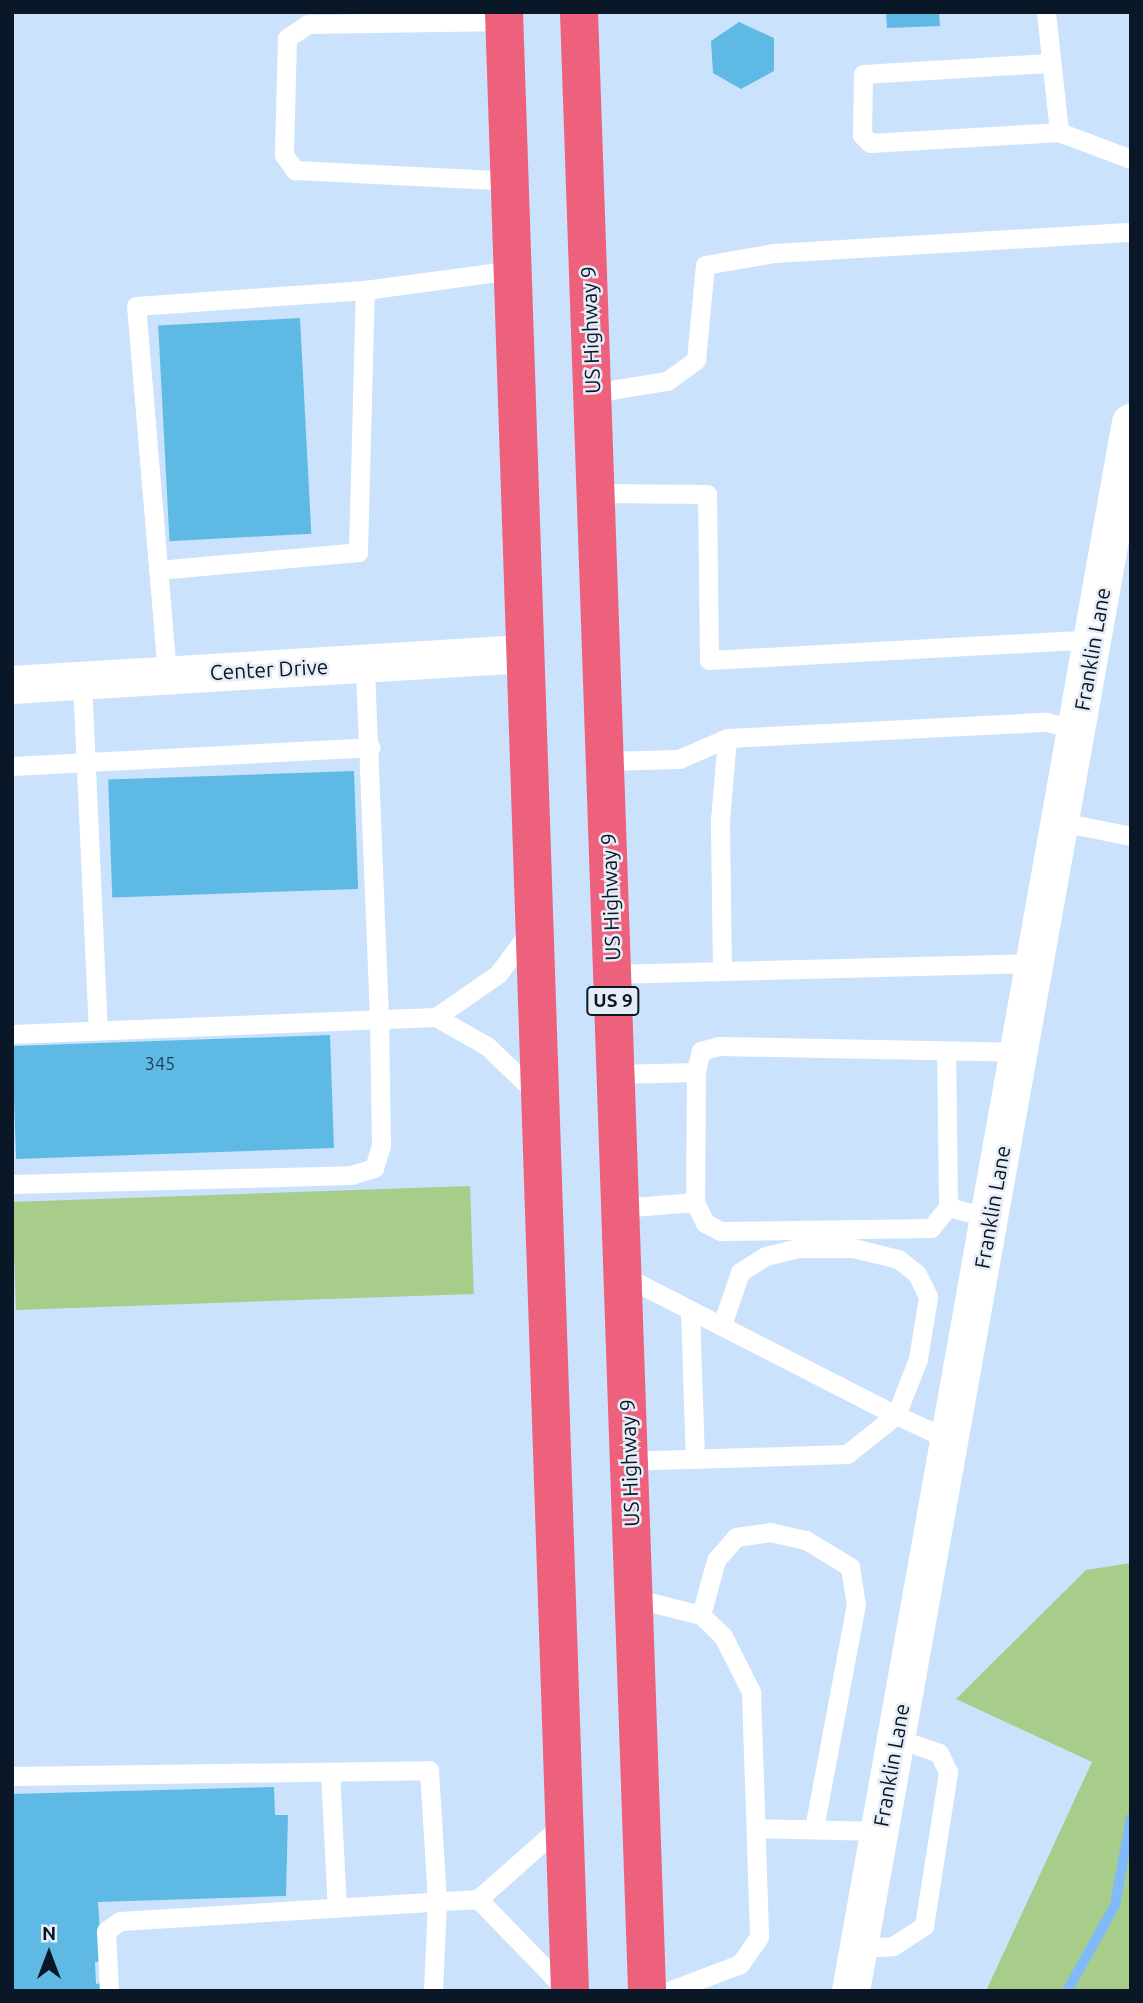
<!DOCTYPE html>
<html>
<head>
<meta charset="utf-8">
<style>
	body { margin:0 }
	#map { position:relative; width:1143px; height:2003px; overflow:hidden; background:#cbe2fc; font-family:Ubuntu,sans-serif }
	div>[style] { position:absolute }
	[style*='--x'] { left:calc(var(--x)*1px); top:calc(var(--y)*1px); width:calc(var(--w)*1px); rotate:calc(var(--a)*1deg) }
	.green>* { inset:0; background:#a8cc89; transform-origin:0 0 }
	.stream>* { height:10px; margin:-5px; padding:0 5px; transform-origin:5px; border-radius:5px; background:#81baf8 }
	.building>* { inset:0; background:#5ebae5; transform-origin:0 0 }
	.lane>* { height:19px; margin:-9.5px; padding:0 9.5px; transform-origin:9.5px; border-radius:9.5px; background:#fff }
	.street>* { height:38px; margin:-19px; padding:0 19px; transform-origin:19px; border-radius:19px; background:#fff }
	.highway>* { height:38px; margin:-19px; padding:0 19px; transform-origin:19px; border-radius:19px; background:#ed617d }
	span { translate:-50% -50%; white-space:nowrap; text-align:center; line-height:1.15; -webkit-text-stroke:5px #e6edf6; paint-order:stroke }
	.number-label { font-size:18px; color:#1e4056 }
	.number-label span { -webkit-text-stroke-width:0 }
	.shield-label span { padding:2px 5px; background:#e6edf6; border:2px solid; border-radius:5px; -webkit-text-stroke-width:0 }
	.shield-label { font-size:19px; color:#091726; font-weight:700 }
	.street-label { font-size:21px; color:#091726 }
	.frame { position:absolute; inset:0; border:14px solid #091726; pointer-events:none }
	.north { position:absolute; left:14px; top:1919px; width:70px; height:70px; -webkit-text-stroke:5px #e6edf6; paint-order:stroke; rotate:0deg; font-size:19px; font-weight:700; line-height:28px; text-align:center; color:#091726 }
	.north::after { content:''; display:block; margin:auto; width:24px; height:32px; background:#091726; clip-path:polygon(50% 0,100% 100%,50% 72%,0 100%) }
</style>
</head>
<body>
<div id="map">
	<div class="green">
		<i style="left:470px;top:1186px;width:108px;height:458px;rotate:88deg"></i>
		<i style="clip-path:polygon(1131px 1563px,1131px 1991px,986px 1991px,1092px 1762px,956px 1699px,1086px 1570px)"></i>
	</div>
	<div class="stream">
		<i style="--x:1067;--y:1991;--w:98;--a:-60.8"></i>
		<i style="--x:1115;--y:1905;--w:89;--a:-79.7"></i>
	</div>
	<div class="building">
		<i style="clip-path:polygon(886px 12px,939px 12px,940px 26px,887px 28px)"></i>
		<i style="clip-path:polygon(739px 22px,774px 38px,774px 71px,741px 89px,713px 73px,711px 41px)"></i>
		<i style="left:300px;top:318px;width:216px;height:142px;rotate:87deg"></i>
		<i style="left:354px;top:771px;width:118px;height:246px;rotate:88deg"></i>
		<i style="left:330px;top:1035px;width:113px;height:318px;rotate:88deg"></i>
		<i style="clip-path:polygon(274px 1787px,275px 1815px,288px 1815px,286px 1896px,98px 1902px,102px 1962px,95px 1962px,96px 1984px,103px 1983px,103px 1991px,12px 1991px,12px 1794px)"></i>
	</div>
	<div class="lane">
		<i style="--x:1046;--y:12;--w:121;--a:83.8"></i>
		<i style="--x:1059;--y:132;--w:77;--a:20.6"></i>
		<i style="--x:505;--y:21;--w:197;--a:179.1"></i>
		<i style="--x:308;--y:24;--w:25;--a:146"></i>
		<i style="--x:287;--y:38;--w:117;--a:91.5"></i>
		<i style="--x:284;--y:155;--w:19;--a:54"></i>
		<i style="--x:295;--y:170;--w:215;--a:2.9"></i>
		<i style="--x:1048;--y:63;--w:185;--a:176.6"></i>
		<i style="--x:863;--y:74;--w:61;--a:90.9"></i>
		<i style="--x:862;--y:135;--w:11;--a:45"></i>
		<i style="--x:870;--y:143;--w:189;--a:-3.3"></i>
		<i style="--x:592;--y:393;--w:76;--a:-9.1"></i>
		<i style="--x:667;--y:381;--w:36;--a:-36"></i>
		<i style="--x:696;--y:360;--w:95;--a:-84.6"></i>
		<i style="--x:705;--y:265;--w:70;--a:-9.9"></i>
		<i style="--x:774;--y:253;--w:358;--a:-3.4"></i>
		<i style="--x:596;--y:493;--w:111;--a:0.5"></i>
		<i style="--x:707;--y:494;--w:166;--a:89.3"></i>
		<i style="--x:709;--y:660;--w:386;--a:-3.1"></i>
		<i style="--x:158;--y:570;--w:201;--a:-5.1"></i>
		<i style="--x:358;--y:552;--w:262;--a:-88.5"></i>
		<i style="--x:365;--y:290;--w:149;--a:-7.7"></i>
		<i style="--x:167;--y:674;--w:369;--a:-94.8"></i>
		<i style="--x:136;--y:306;--w:230;--a:-4"></i>
		<i style="--x:82;--y:681;--w:350;--a:87.4"></i>
		<i style="--x:605;--y:761;--w:74;--a:-1.5"></i>
		<i style="--x:679;--y:759;--w:52;--a:-23.6"></i>
		<i style="--x:727;--y:738;--w:319;--a:-2.9"></i>
		<i style="--x:1046;--y:722;--w:32;--a:13"></i>
		<i style="--x:12;--y:766;--w:359;--a:-3"></i>
		<i style="--x:1061;--y:822;--w:71;--a:11.3"></i>
		<i style="--x:722;--y:971;--w:151;--a:-90.8"></i>
		<i style="--x:720;--y:820;--w:82;--a:-85.1"></i>
		<i style="--x:612;--y:974;--w:423;--a:-1.5"></i>
		<i style="--x:436;--y:1017;--w:59;--a:29.6"></i>
		<i style="--x:487;--y:1046;--w:69;--a:43.8"></i>
		<i style="--x:12;--y:1034;--w:424;--a:-2.3"></i>
		<i style="--x:436;--y:1017;--w:75;--a:-34.7"></i>
		<i style="--x:498;--y:974;--w:55;--a:-53.1"></i>
		<i style="--x:696;--y:1072;--w:22;--a:-77"></i>
		<i style="--x:701;--y:1051;--w:18;--a:-16"></i>
		<i style="--x:718;--y:1046;--w:301;--a:1.1"></i>
		<i style="--x:615;--y:1074;--w:81;--a:-1.4"></i>
		<i style="--x:696;--y:1072;--w:130;--a:90.4"></i>
		<i style="--x:695;--y:1202;--w:23;--a:65"></i>
		<i style="--x:705;--y:1223;--w:18;--a:27"></i>
		<i style="--x:721;--y:1231;--w:210;--a:-0.8"></i>
		<i style="--x:931;--y:1228;--w:27;--a:-51"></i>
		<i style="--x:948;--y:1207;--w:156;--a:-90.7"></i>
		<i style="--x:12;--y:1184;--w:339;--a:-1.5"></i>
		<i style="--x:351;--y:1175;--w:24;--a:-17"></i>
		<i style="--x:374;--y:1168;--w:24;--a:-73"></i>
		<i style="--x:381;--y:1145;--w:127;--a:-90.9"></i>
		<i style="--x:379;--y:1018;--w:354;--a:-92.3"></i>
		<i style="--x:948;--y:1207;--w:43;--a:14.7"></i>
		<i style="--x:620;--y:1208;--w:75;--a:-4.6"></i>
		<i style="--x:622;--y:1275;--w:308;--a:27.1"></i>
		<i style="--x:896;--y:1415;--w:63;--a:141.5"></i>
		<i style="--x:847;--y:1454;--w:218;--a:178.2"></i>
		<i style="--x:690;--y:1310;--w:149;--a:88.1"></i>
		<i style="--x:722;--y:1325;--w:56;--a:-71.2"></i>
		<i style="--x:740;--y:1272;--w:31;--a:-32"></i>
		<i style="--x:766;--y:1256;--w:33;--a:-14"></i>
		<i style="--x:798;--y:1248;--w:55;--a:0"></i>
		<i style="--x:853;--y:1248;--w:46;--a:13.7"></i>
		<i style="--x:898;--y:1259;--w:24;--a:38"></i>
		<i style="--x:917;--y:1274;--w:25;--a:64"></i>
		<i style="--x:928;--y:1297;--w:63;--a:99.2"></i>
		<i style="--x:918;--y:1359;--w:60;--a:111.4"></i>
		<i style="--x:896;--y:1415;--w:60;--a:24.8"></i>
		<i style="--x:633;--y:1598;--w:70;--a:14"></i>
		<i style="--x:701;--y:1615;--w:30;--a:44"></i>
		<i style="--x:723;--y:1636;--w:63;--a:63.4"></i>
		<i style="--x:751;--y:1692;--w:245;--a:88.1"></i>
		<i style="--x:759;--y:1937;--w:33;--a:125"></i>
		<i style="--x:740;--y:1964;--w:76;--a:159.2"></i>
		<i style="--x:701;--y:1615;--w:57;--a:-74.7"></i>
		<i style="--x:716;--y:1560;--w:30;--a:-49"></i>
		<i style="--x:736;--y:1537;--w:34;--a:-8"></i>
		<i style="--x:770;--y:1532;--w:37;--a:13"></i>
		<i style="--x:806;--y:1540;--w:52;--a:31.5"></i>
		<i style="--x:850;--y:1567;--w:37;--a:81"></i>
		<i style="--x:856;--y:1604;--w:229;--a:100.6"></i>
		<i style="--x:330;--y:1772;--w:136;--a:87.1"></i>
		<i style="--x:12;--y:1776;--w:417;--a:-0.8"></i>
		<i style="--x:429;--y:1770;--w:132;--a:86.5"></i>
		<i style="--x:437;--y:1902;--w:89;--a:92.6"></i>
		<i style="--x:564;--y:1823;--w:115;--a:138.5"></i>
		<i style="--x:478;--y:1899;--w:128;--a:45.9"></i>
		<i style="--x:756;--y:1828;--w:124;--a:1.4"></i>
		<i style="--x:858;--y:1948;--w:35;--a:-3"></i>
		<i style="--x:893;--y:1946;--w:37;--a:-33"></i>
		<i style="--x:924;--y:1926;--w:156;--a:-81.1"></i>
		<i style="--x:948;--y:1772;--w:21;--a:-115"></i>
		<i style="--x:939;--y:1753;--w:46;--a:-160.8"></i>
		<i style="--x:109;--y:1991;--w:60;--a:-92.9"></i>
		<i style="--x:106;--y:1931;--w:17;--a:-36"></i>
		<i style="--x:120;--y:1921;--w:359;--a:-3.5"></i>
	</div>
	<div class="street">
		<i style="--x:12;--y:685;--w:514;--a:-3.46"></i>
		<i style="--x:851;--y:1991;--w:1593;--a:-79.88"></i>
	</div>
	<div class="highway">
		<i style="--x:504;--y:12;--w:1980;--a:88.09"></i>
		<i style="--x:579;--y:12;--w:1980;--a:88.03"></i>
	</div>
	<div class="number-label">
		<span style="left:160px;top:1063px">345</span>
	</div>
	<div class="shield-label">
		<span style="left:613px;top:1001px">US 9</span>
	</div>
	<div class="street-label">
		<span style="left:590px;top:330px;rotate:-92deg">US Highway 9</span>
		<span style="left:1092px;top:649px;rotate:-80deg">Franklin Lane</span>
		<span style="left:269px;top:669px;rotate:-3deg">Center Drive</span>
		<span style="left:610px;top:897px;rotate:-92deg">US Highway 9</span>
		<span style="left:992px;top:1207px;rotate:-80deg">Franklin Lane</span>
		<span style="left:629px;top:1463px;rotate:-92deg">US Highway 9</span>
		<span style="left:891px;top:1765px;rotate:-80deg">Franklin Lane</span>
	</div>
	<div class="frame"></div>
	<div class="north">N</div>
</div>
</body>
</html>
